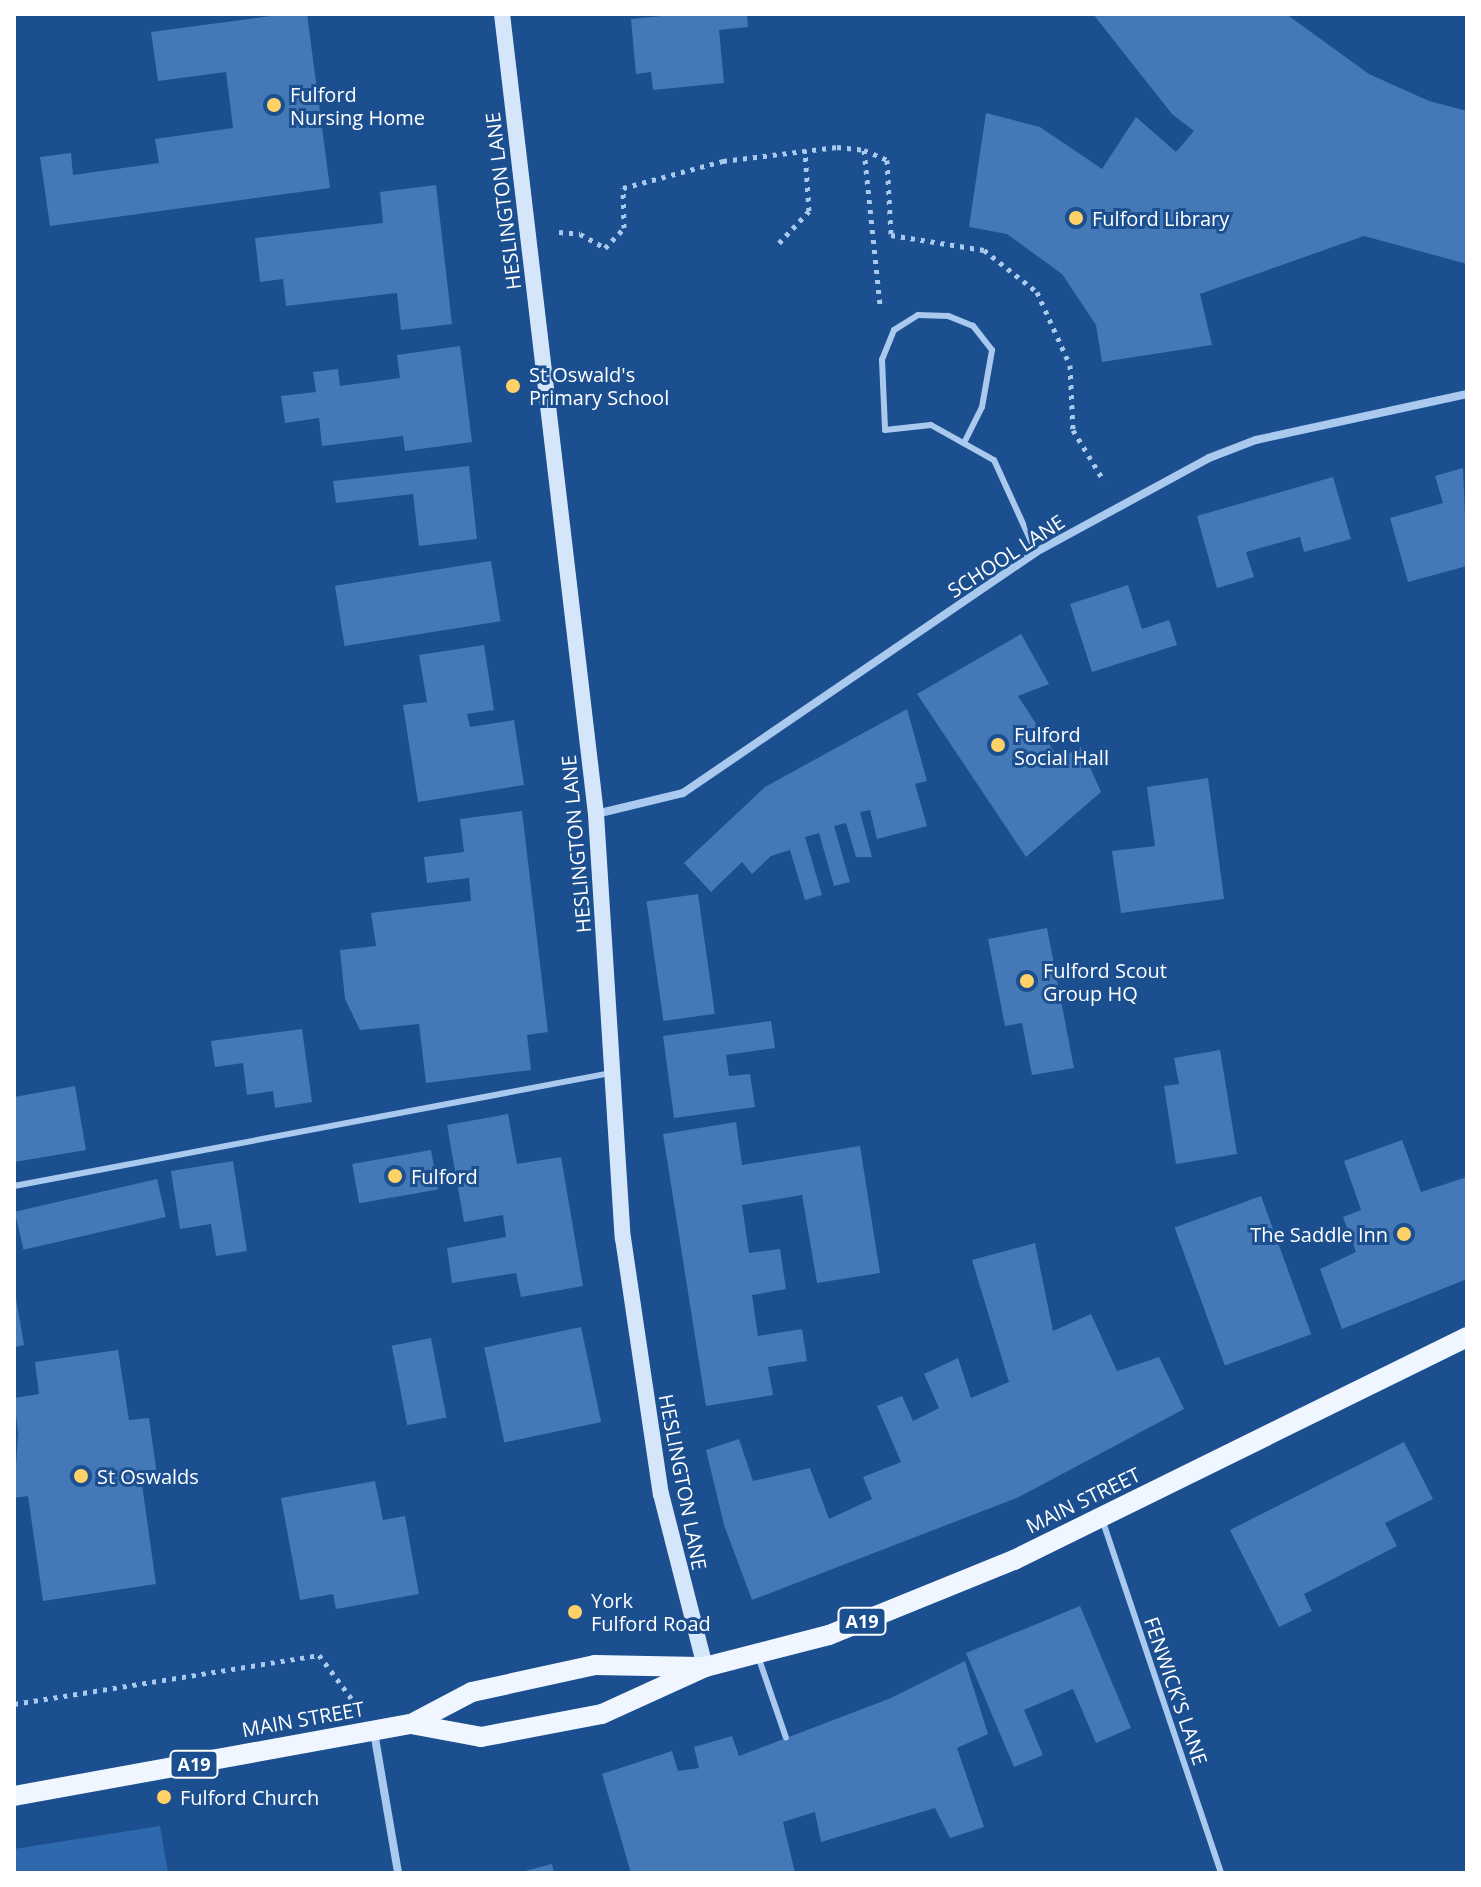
<!DOCTYPE html>
<html>
<head>
<meta charset="utf-8">
<style>
	body { margin:0 }
	#map { position:relative; width:1481px; height:1887px; overflow:hidden; background:#1b4f8f; font-family:"Open Sans",sans-serif }
	div>[style] { position:absolute }
	[style*='--x'] { left:calc(var(--x)*1px); top:calc(var(--y)*1px); width:calc(var(--w)*1px); rotate:calc(var(--a)*1deg) }
	.green>* { inset:0; background:#2e69ad }
	.building>* { inset:0; background:#4478b7; transform-origin:0 0 }
	.path>* { height:5px; margin-top:-2.5px; transform-origin:0; background:repeating-linear-gradient(90deg,#a9c9ee 0 4px,transparent 0 10px) }
	.lane>* { height:6px; margin:-3px; padding:0 3px; transform-origin:3px; border-radius:3px; background:#a9c9ee }
	.street>* { height:8px; margin:-4px; padding:0 4px; transform-origin:4px; border-radius:4px; background:#a9c9ee }
	.secondary>* { height:16px; margin:-8px; padding:0 8px; transform-origin:8px; border-radius:8px; background:#d6e6fa }
	.primary>* { height:20px; margin:-10px; padding:0 10px; transform-origin:10px; border-radius:10px; background:#f0f6ff }
	.dots>* { width:22px; height:22px; translate:-50% -50%; box-sizing:border-box; border:4px solid #1b4f8f; border-radius:50% }
	span { translate:-50% -50%; white-space:nowrap; text-align:center; line-height:1.15; -webkit-text-stroke:6px #1b4f8f; paint-order:stroke }
	.shield-label span { padding:2px 6px; background:#1b4f8f; border:2px solid; border-radius:6px; -webkit-text-stroke-width:0 }
	.shield-label { font-size:18px; color:#fff; font-weight:700 }
	.poi-label { font-size:20px; color:#fff }
	.left { translate:0 -50%; text-align:left }
	.right { translate:-100% -50%; text-align:right }
	.street-label { font-size:20px; color:#fff }
	.frame { position:absolute; inset:0; border:16px solid #fff; pointer-events:none }
</style>
</head>
<body>
<div id="map">
	<div class="green">
		<i style="clip-path:polygon(160px 1826px,168px 1873px,14px 1873px,14px 1849px)"></i>
	</div>
	<div class="building">
		<i style="clip-path:polygon(286px 14px,307px 14px,330px 188px,50px 226px,40px 157px,71px 153px,73px 175px,159px 163px,155px 139px,233px 128px,226px 72px,158px 81px,151px 32px)"></i>
		<i style="clip-path:polygon(682px 14px,747px 14px,748px 27px,719px 30px,724px 83px,653px 90px,651px 72px,636px 74px,631px 19px)"></i>
		<i style="clip-path:polygon(1093px 14px,1286px 14px,1369px 74px,1429px 101px,1467px 111px,1467px 264px,1364px 236px,1200px 294px,1212px 345px,1102px 362px,1096px 325px,1062px 274px,1007px 234px,969px 227px,986px 113px,1040px 127px,1102px 169px,1136px 117px,1176px 152px,1194px 131px,1172px 114px)"></i>
		<i style="clip-path:polygon(436px 185px,452px 324px,401px 330px,397px 293px,286px 306px,283px 279px,260px 282px,255px 238px,383px 223px,380px 192px)"></i>
		<i style="clip-path:polygon(460px 346px,472px 442px,405px 451px,403px 436px,322px 446px,319px 418px,285px 423px,281px 396px,316px 392px,313px 372px,338px 369px,340px 386px,400px 378px,397px 355px)"></i>
		<i style="clip-path:polygon(469px 466px,477px 539px,419px 546px,413px 494px,336px 503px,333px 481px)"></i>
		<i style="clip-path:polygon(1463px 468px,1467px 566px,1408px 582px,1390px 518px,1443px 503px,1435px 476px)"></i>
		<i style="clip-path:polygon(1333px 477px,1351px 539px,1304px 552px,1300px 537px,1246px 552px,1254px 577px,1217px 588px,1197px 516px)"></i>
		<i style="left:491px;top:561px;width:61px;height:158px;rotate:81deg"></i>
		<i style="clip-path:polygon(1128px 585px,1142px 629px,1169px 620px,1177px 645px,1092px 672px,1070px 604px)"></i>
		<i style="clip-path:polygon(1021px 634px,1049px 684px,1018px 696px,1059px 759px,1081px 747px,1101px 792px,1026px 857px,917px 694px)"></i>
		<i style="clip-path:polygon(484px 645px,494px 710px,467px 714px,470px 727px,514px 720px,524px 785px,418px 802px,403px 705px,427px 702px,419px 655px)"></i>
		<i style="clip-path:polygon(907px 709px,927px 781px,915px 784px,927px 826px,877px 839px,870px 810px,860px 812px,872px 857px,856px 857px,846px 823px,834px 826px,850px 882px,834px 886px,819px 833px,805px 837px,822px 895px,805px 900px,790px 850px,771px 856px,752px 874px,742px 862px,711px 892px,684px 863px,765px 787px)"></i>
		<i style="clip-path:polygon(1208px 778px,1224px 899px,1121px 913px,1112px 851px,1155px 846px,1147px 787px)"></i>
		<i style="clip-path:polygon(522px 811px,548px 1032px,527px 1035px,531px 1070px,426px 1083px,419px 1024px,360px 1030px,345px 999px,340px 950px,376px 946px,371px 913px,471px 901px,469px 878px,427px 883px,424px 857px,464px 852px,460px 819px)"></i>
		<i style="left:698px;top:894px;width:121px;height:52px;rotate:82deg"></i>
		<i style="clip-path:polygon(1047px 928px,1074px 1068px,1032px 1075px,1022px 1023px,1005px 1026px,988px 939px)"></i>
		<i style="clip-path:polygon(771px 1021px,775px 1048px,726px 1055px,729px 1076px,750px 1074px,755px 1107px,674px 1118px,663px 1036px)"></i>
		<i style="clip-path:polygon(302px 1029px,312px 1102px,275px 1108px,273px 1091px,247px 1095px,243px 1063px,215px 1067px,211px 1041px)"></i>
		<i style="clip-path:polygon(1220px 1050px,1237px 1154px,1176px 1164px,1164px 1086px,1179px 1084px,1174px 1058px)"></i>
		<i style="clip-path:polygon(75px 1086px,86px 1150px,14px 1162px,14px 1097px)"></i>
		<i style="clip-path:polygon(508px 1114px,517px 1164px,561px 1157px,583px 1286px,521px 1297px,516px 1273px,452px 1283px,447px 1248px,506px 1237px,503px 1215px,464px 1222px,447px 1125px)"></i>
		<i style="clip-path:polygon(736px 1122px,742px 1165px,860px 1146px,880px 1273px,817px 1283px,802px 1195px,742px 1205px,749px 1253px,780px 1249px,786px 1289px,752px 1295px,758px 1336px,802px 1329px,807px 1361px,768px 1367px,773px 1395px,706px 1406px,663px 1134px)"></i>
		<i style="clip-path:polygon(1402px 1140px,1421px 1192px,1467px 1177px,1467px 1279px,1342px 1329px,1320px 1269px,1356px 1252px,1343px 1217px,1361px 1210px,1344px 1161px)"></i>
		<i style="left:431px;top:1150px;width:40px;height:80px;rotate:80deg"></i>
		<i style="clip-path:polygon(233px 1161px,247px 1251px,216px 1256px,211px 1224px,180px 1229px,171px 1171px)"></i>
		<i style="left:157px;top:1179px;width:39px;height:146px;rotate:77deg"></i>
		<i style="left:1261px;top:1196px;width:147px;height:92px;rotate:70deg"></i>
		<i style="clip-path:polygon(1035px 1243px,1053px 1331px,1091px 1314px,1117px 1371px,1159px 1357px,1184px 1409px,1019px 1497px,752px 1600px,724px 1525px,706px 1450px,739px 1439px,753px 1481px,810px 1468px,829px 1519px,872px 1499px,863px 1477px,901px 1462px,877px 1406px,902px 1396px,913px 1421px,939px 1408px,924px 1374px,958px 1358px,971px 1398px,1009px 1382px,972px 1260px)"></i>
		<i style="clip-path:polygon(14px 1287px,24px 1345px,14px 1347px)"></i>
		<i style="left:581px;top:1327px;width:97px;height:99px;rotate:78deg"></i>
		<i style="left:431px;top:1338px;width:81px;height:40px;rotate:79deg"></i>
		<i style="clip-path:polygon(118px 1350px,129px 1420px,149px 1418px,157px 1475px,141px 1477px,156px 1584px,43px 1601px,28px 1496px,14px 1498px,18px 1433px,14px 1398px,39px 1394px,35px 1362px)"></i>
		<i style="clip-path:polygon(1404px 1442px,1433px 1499px,1385px 1523px,1397px 1546px,1304px 1594px,1312px 1611px,1279px 1627px,1230px 1530px)"></i>
		<i style="clip-path:polygon(375px 1481px,383px 1520px,405px 1516px,419px 1594px,336px 1609px,333px 1594px,300px 1600px,281px 1498px)"></i>
		<i style="clip-path:polygon(1080px 1606px,1131px 1728px,1096px 1743px,1073px 1689px,1024px 1710px,1043px 1755px,1014px 1767px,966px 1653px)"></i>
		<i style="clip-path:polygon(965px 1661px,988px 1734px,957px 1748px,984px 1827px,950px 1838px,935px 1808px,821px 1842px,815px 1812px,783px 1822px,795px 1873px,631px 1873px,602px 1774px,672px 1751px,678px 1771px,699px 1768px,694px 1747px,732px 1736px,739px 1756px,891px 1698px)"></i>
		<i style="clip-path:polygon(552px 1864px,554px 1873px,521px 1873px,521px 1872px)"></i>
	</div>
	<div class="path">
		<i style="--x:864;--y:150;--w:156;--a:84.1"></i>
		<i style="--x:559;--y:232;--w:21;--a:5"></i>
		<i style="--x:580;--y:234;--w:29;--a:29"></i>
		<i style="--x:605;--y:248;--w:28;--a:-46"></i>
		<i style="--x:624;--y:228;--w:40;--a:-91.4"></i>
		<i style="--x:623;--y:188;--w:104;--a:-15.1"></i>
		<i style="--x:723;--y:161;--w:115;--a:-7"></i>
		<i style="--x:837;--y:147;--w:27;--a:6"></i>
		<i style="--x:864;--y:150;--w:25;--a:23"></i>
		<i style="--x:887;--y:160;--w:75;--a:86.9"></i>
		<i style="--x:891;--y:235;--w:94;--a:9.2"></i>
		<i style="--x:984;--y:250;--w:68;--a:38.4"></i>
		<i style="--x:1037;--y:292;--w:80;--a:65.7"></i>
		<i style="--x:1070;--y:365;--w:65;--a:87.4"></i>
		<i style="--x:1073;--y:430;--w:60;--a:58.7"></i>
		<i style="--x:779;--y:243;--w:44;--a:-46.8"></i>
		<i style="--x:809;--y:211;--w:61;--a:-93.8"></i>
		<i style="--x:14;--y:1704;--w:309;--a:-9.1"></i>
		<i style="--x:319;--y:1655;--w:54;--a:53.3"></i>
	</div>
	<div class="lane">
		<i style="--x:964;--y:443;--w:40;--a:-63.4"></i>
		<i style="--x:982;--y:407;--w:58;--a:-80"></i>
		<i style="--x:992;--y:350;--w:31;--a:-128"></i>
		<i style="--x:973;--y:326;--w:27;--a:-158"></i>
		<i style="--x:948;--y:316;--w:30;--a:-178"></i>
		<i style="--x:918;--y:315;--w:28;--a:148"></i>
		<i style="--x:894;--y:330;--w:32;--a:112"></i>
		<i style="--x:882;--y:360;--w:70;--a:87.5"></i>
		<i style="--x:885;--y:430;--w:46;--a:-6.2"></i>
		<i style="--x:931;--y:425;--w:72;--a:29.1"></i>
		<i style="--x:994;--y:460;--w:101;--a:65.5"></i>
		<i style="--x:14;--y:1186;--w:608;--a:-10.72"></i>
		<i style="--x:1103;--y:1522;--w:370;--a:71.4"></i>
		<i style="--x:759;--y:1659;--w:83;--a:71.1"></i>
	</div>
	<div class="street">
		<i style="--x:596;--y:814;--w:89;--a:-13.6"></i>
		<i style="--x:683;--y:793;--w:427;--a:-34.3"></i>
		<i style="--x:1036;--y:552;--w:197;--a:-28.5"></i>
		<i style="--x:1209;--y:458;--w:50;--a:-21"></i>
		<i style="--x:1256;--y:440;--w:216;--a:-12.3"></i>
		<i style="--x:374;--y:1732;--w:143;--a:80.3"></i>
	</div>
	<div class="secondary">
		<i style="--x:502;--y:14;--w:806;--a:83.3"></i>
		<i style="--x:596;--y:814;--w:425;--a:86.4"></i>
		<i style="--x:623;--y:1238;--w:259;--a:81.6"></i>
		<i style="--x:661;--y:1494;--w:179;--a:75.7"></i>
	</div>
	<div class="primary">
		<i style="--x:411;--y:1724;--w:71;--a:10.5"></i>
		<i style="--x:481;--y:1737;--w:123;--a:-10.8"></i>
		<i style="--x:602;--y:1714;--w:113;--a:-24.5"></i>
		<i style="--x:705;--y:1667;--w:128;--a:-14.5"></i>
		<i style="--x:829;--y:1635;--w:200;--a:-22.1"></i>
		<i style="--x:1014;--y:1560;--w:505;--a:-26.21"></i>
		<i style="--x:14;--y:1796;--w:403;--a:-10.3"></i>
		<i style="--x:411;--y:1724;--w:69;--a:-27.7"></i>
		<i style="--x:472;--y:1692;--w:126;--a:-12.4"></i>
		<i style="--x:595;--y:1665;--w:105;--a:1.1"></i>
	</div>
	<div class="dots">
		<i style="left:274px;top:105px;background:#ffd166"></i>
		<i style="left:1076px;top:218px;background:#ffd166"></i>
		<i style="left:513px;top:386px;background:#ffd166"></i>
		<i style="left:998px;top:745px;background:#ffd166"></i>
		<i style="left:1027px;top:981px;background:#ffd166"></i>
		<i style="left:395px;top:1176px;background:#ffd166"></i>
		<i style="left:1404px;top:1234px;background:#ffd166"></i>
		<i style="left:81px;top:1476px;background:#ffd166"></i>
		<i style="left:575px;top:1612px;background:#ffd166"></i>
		<i style="left:164px;top:1797px;background:#ffd166"></i>
	</div>
	<div class="shield-label">
		<span style="left:862px;top:1621px">A19</span>
		<span style="left:194px;top:1764px">A19</span>
	</div>
	<div class="poi-label">
		<span class="left" style="left:290px;top:106px">Fulford<br>Nursing Home</span>
		<span class="left" style="left:1092px;top:218px">Fulford Library</span>
		<span class="left" style="left:529px;top:386px">St Oswald's<br>Primary School</span>
		<span class="left" style="left:1014px;top:746px">Fulford<br>Social Hall</span>
		<span class="left" style="left:1043px;top:982px">Fulford Scout<br>Group HQ</span>
		<span class="left" style="left:411px;top:1176px">Fulford</span>
		<span class="right" style="left:1388px;top:1234px">The Saddle Inn</span>
		<span class="left" style="left:97px;top:1476px">St Oswalds</span>
		<span class="left" style="left:591px;top:1612px">York<br>Fulford Road</span>
		<span class="left" style="left:180px;top:1797px">Fulford Church</span>
	</div>
	<div class="street-label">
		<span style="left:503px;top:201px;rotate:-97deg">HESLINGTON LANE</span>
		<span style="left:1006px;top:556px;rotate:-33deg">SCHOOL LANE</span>
		<span style="left:576px;top:844px;rotate:-95deg">HESLINGTON LANE</span>
		<span style="left:683px;top:1482px;rotate:79deg">HESLINGTON LANE</span>
		<span style="left:1083px;top:1500px;rotate:-26deg">MAIN STREET</span>
		<span style="left:1176px;top:1691px;rotate:71deg">FENWICK'S LANE</span>
		<span style="left:303px;top:1719px;rotate:-10deg">MAIN STREET</span>
	</div>
	<div class="frame"></div>
</div>
</body>
</html>
